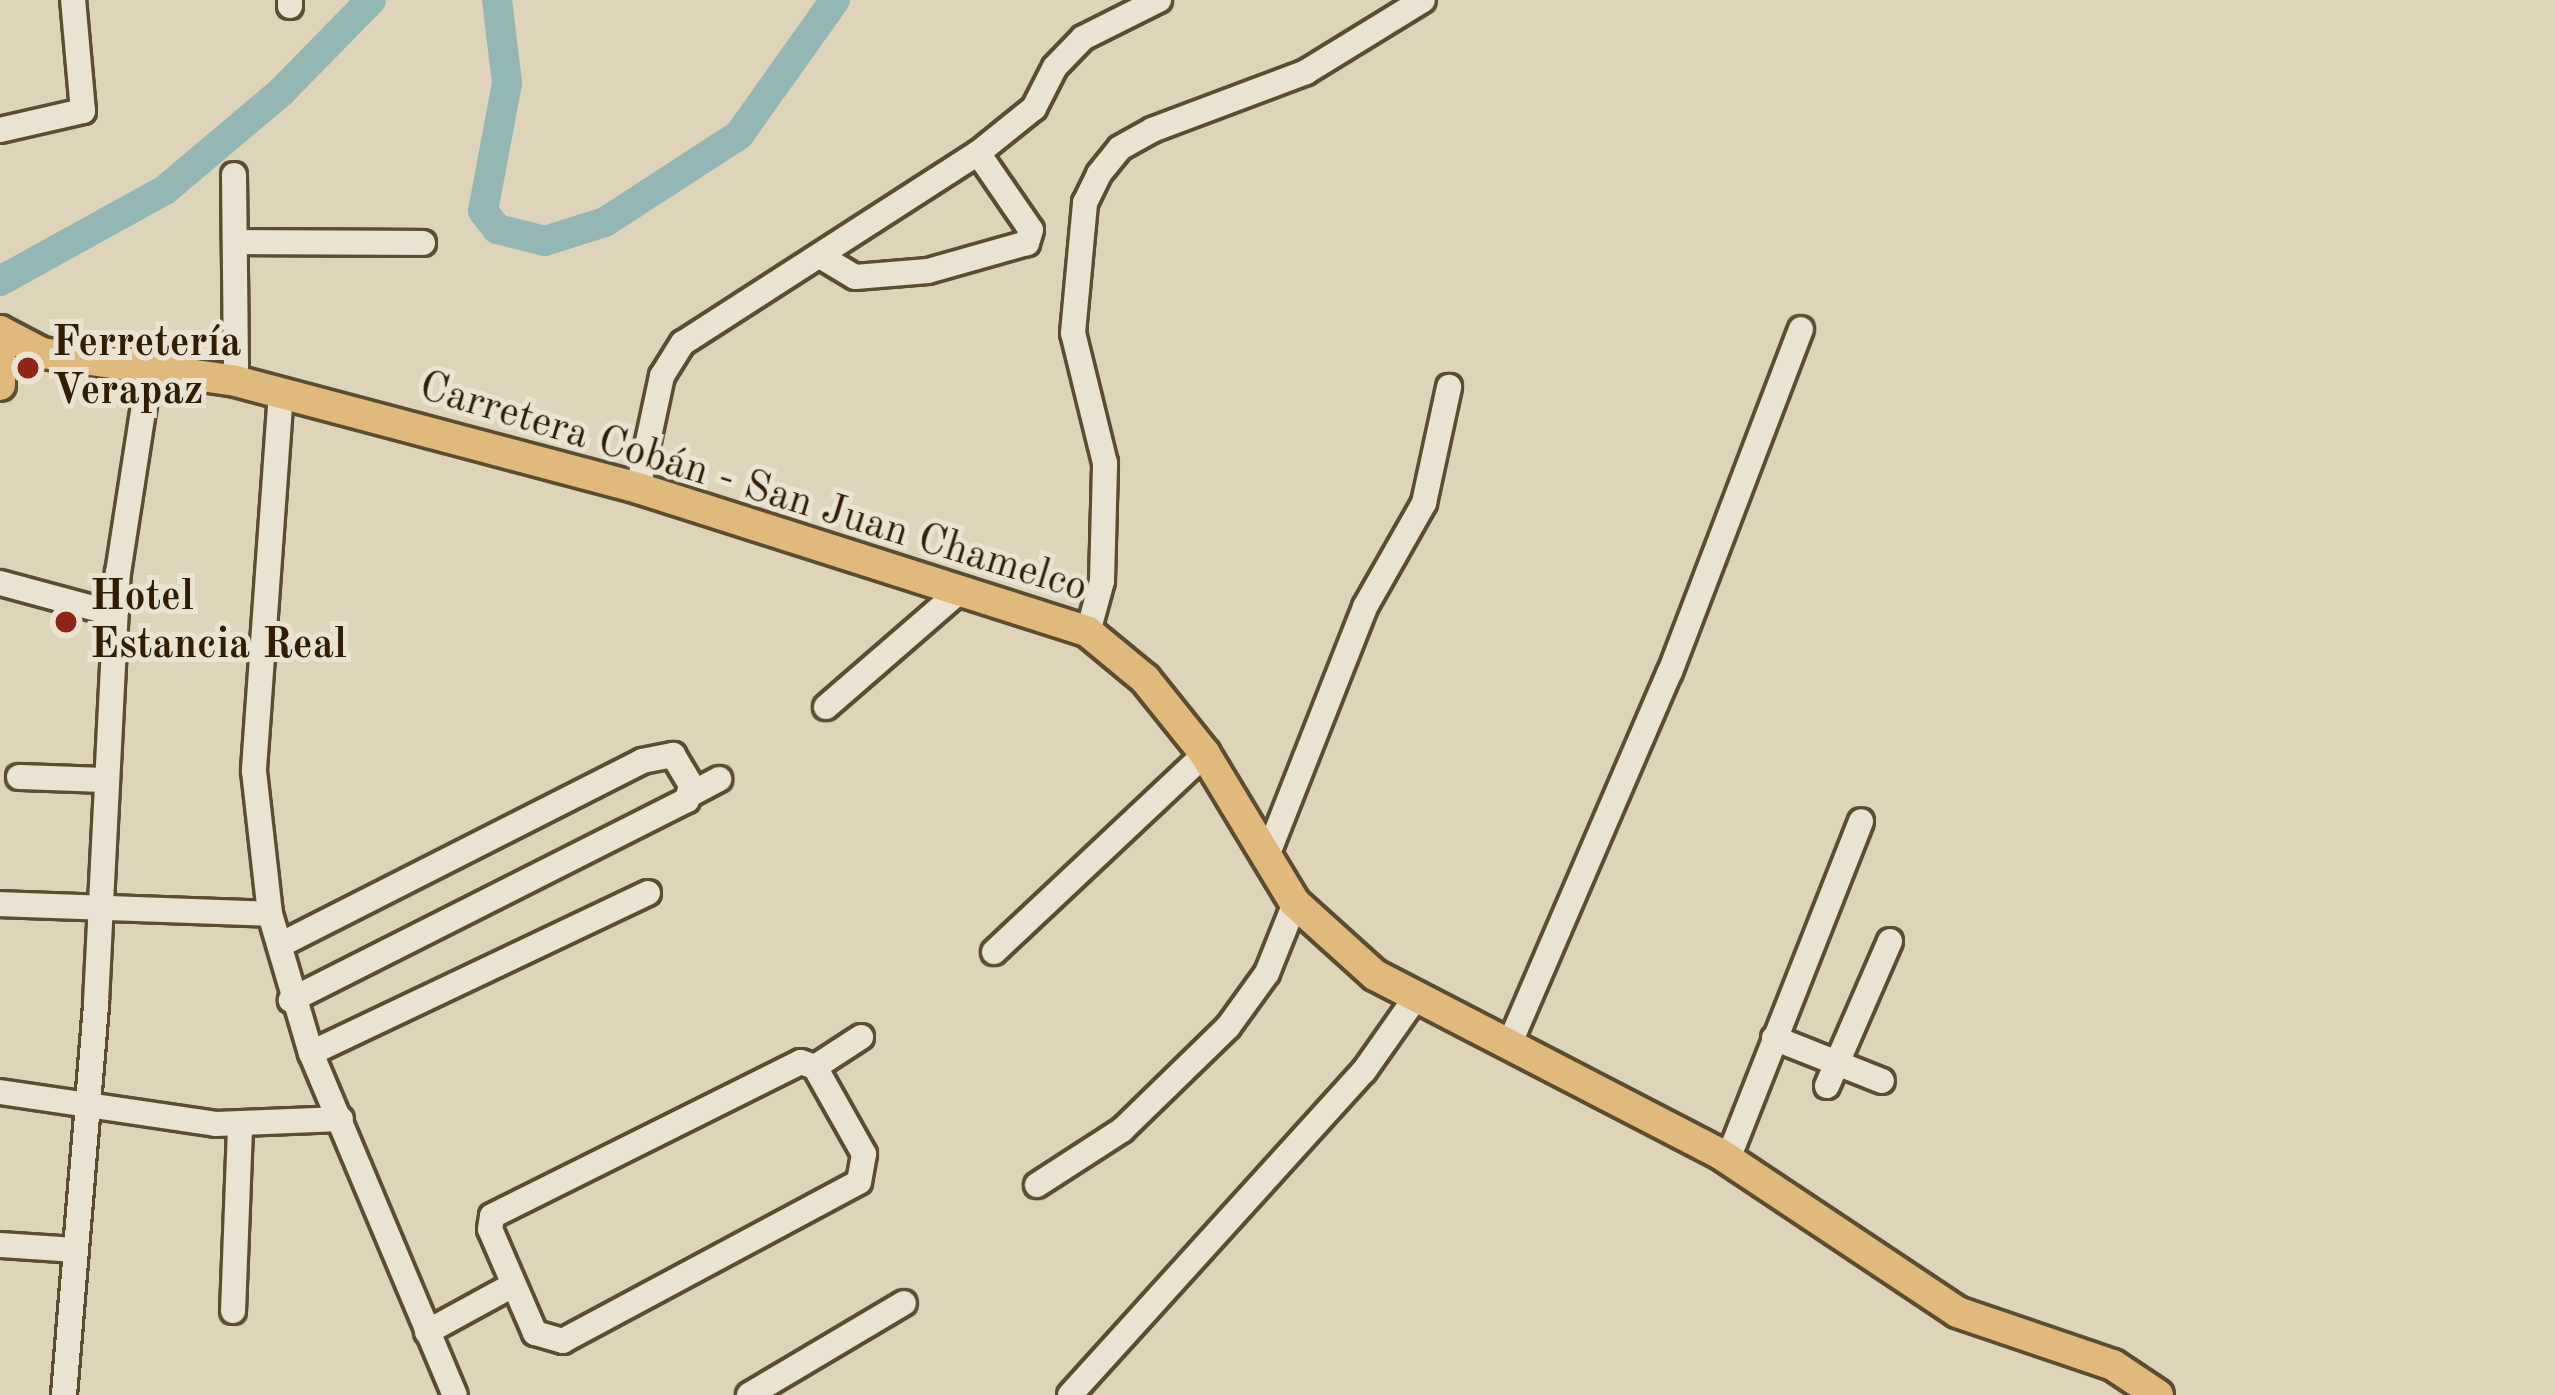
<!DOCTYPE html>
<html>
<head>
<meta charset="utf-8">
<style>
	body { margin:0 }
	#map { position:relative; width:2555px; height:1395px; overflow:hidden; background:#ded4b9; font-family:"Old Standard TT",serif }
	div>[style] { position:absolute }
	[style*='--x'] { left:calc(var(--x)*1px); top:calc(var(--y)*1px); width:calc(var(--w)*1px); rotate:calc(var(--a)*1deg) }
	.river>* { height:30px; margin:-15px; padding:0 15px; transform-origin:15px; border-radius:15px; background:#94b7b5 }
	.roads { filter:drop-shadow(3px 0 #5c4c30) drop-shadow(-3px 0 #5c4c30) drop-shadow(0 3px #5c4c30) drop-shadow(0 -3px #5c4c30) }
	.minor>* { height:24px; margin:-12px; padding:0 12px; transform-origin:12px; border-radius:12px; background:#eae3d2 }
	.major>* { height:30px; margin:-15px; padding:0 15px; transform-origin:15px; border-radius:15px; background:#dfba7c }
	.dots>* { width:33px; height:33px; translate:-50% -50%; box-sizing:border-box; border:6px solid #eae3d2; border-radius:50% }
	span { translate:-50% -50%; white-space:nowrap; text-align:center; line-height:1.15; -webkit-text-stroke:10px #eae3d2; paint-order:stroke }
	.poi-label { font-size:42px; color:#311e02; font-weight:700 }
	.left { translate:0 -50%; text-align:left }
	.street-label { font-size:42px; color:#311e02 }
</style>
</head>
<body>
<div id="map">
	<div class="river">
		<i style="--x:497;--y:0;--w:84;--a:83.1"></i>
		<i style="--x:507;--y:83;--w:130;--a:100.6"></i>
		<i style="--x:483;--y:211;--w:23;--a:52"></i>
		<i style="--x:497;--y:229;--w:49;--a:14"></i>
		<i style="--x:545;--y:241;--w:63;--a:-17.6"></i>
		<i style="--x:605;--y:222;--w:160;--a:-33"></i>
		<i style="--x:739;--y:135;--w:166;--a:-54.6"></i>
		<i style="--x:0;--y:281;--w:188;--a:-28.9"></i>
		<i style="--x:165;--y:190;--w:153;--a:-40.2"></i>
		<i style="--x:282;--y:91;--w:127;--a:-45.6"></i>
	</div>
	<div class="roads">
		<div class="minor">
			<i style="--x:290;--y:0;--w:6;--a:90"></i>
			<i style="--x:0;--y:130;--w:85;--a:-12.9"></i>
			<i style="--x:83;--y:111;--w:111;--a:-95.1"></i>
			<i style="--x:978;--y:153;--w:72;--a:-38.8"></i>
			<i style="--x:1034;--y:108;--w:46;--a:-62.9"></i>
			<i style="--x:1055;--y:67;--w:40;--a:-46"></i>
			<i style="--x:1083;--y:38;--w:85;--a:-26.6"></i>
			<i style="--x:234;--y:175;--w:206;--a:89.4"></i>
			<i style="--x:236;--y:242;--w:187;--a:0.3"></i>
			<i style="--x:281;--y:392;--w:380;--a:94.1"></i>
			<i style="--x:254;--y:771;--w:144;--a:83.6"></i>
			<i style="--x:270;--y:914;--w:145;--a:73.6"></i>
			<i style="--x:311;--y:1053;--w:371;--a:67.2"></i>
			<i style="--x:638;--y:488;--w:115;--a:-77.9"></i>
			<i style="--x:662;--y:376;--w:39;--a:-58"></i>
			<i style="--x:683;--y:343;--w:351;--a:-32.8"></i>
			<i style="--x:978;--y:153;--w:93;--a:55.5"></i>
			<i style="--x:1031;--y:230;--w:14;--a:107"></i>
			<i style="--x:1027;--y:243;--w:103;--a:164.2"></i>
			<i style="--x:928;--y:271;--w:73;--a:175.3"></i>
			<i style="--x:855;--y:277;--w:37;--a:-149"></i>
			<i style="--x:0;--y:583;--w:119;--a:15.1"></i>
			<i style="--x:1088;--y:632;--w:53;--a:-74.6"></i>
			<i style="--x:1102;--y:581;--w:118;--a:-88.5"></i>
			<i style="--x:1105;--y:463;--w:134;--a:-103.8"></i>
			<i style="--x:1073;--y:333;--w:131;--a:-84.7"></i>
			<i style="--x:1085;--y:203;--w:32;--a:-64"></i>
			<i style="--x:1099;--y:174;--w:33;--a:-51"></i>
			<i style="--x:1120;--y:148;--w:37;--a:-29"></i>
			<i style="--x:1152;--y:130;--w:165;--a:-20.6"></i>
			<i style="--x:1306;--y:72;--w:137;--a:-31.6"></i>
			<i style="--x:826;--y:707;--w:180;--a:-40.9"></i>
			<i style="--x:19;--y:777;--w:87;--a:2"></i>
			<i style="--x:691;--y:794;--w:32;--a:-28"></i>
			<i style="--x:1267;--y:856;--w:268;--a:-68.5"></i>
			<i style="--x:1365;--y:607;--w:120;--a:-60.4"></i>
			<i style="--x:1424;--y:503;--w:119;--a:-77.8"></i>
			<i style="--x:0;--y:904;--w:270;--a:2.1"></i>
			<i style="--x:280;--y:945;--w:406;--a:-26.9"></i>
			<i style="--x:642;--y:761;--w:32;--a:-11"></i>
			<i style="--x:673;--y:755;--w:35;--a:59"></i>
			<i style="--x:691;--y:785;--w:16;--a:105"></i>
			<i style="--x:687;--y:800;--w:444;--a:153.2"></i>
			<i style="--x:994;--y:952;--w:289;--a:-43.2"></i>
			<i style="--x:1774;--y:1038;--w:116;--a:21.7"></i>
			<i style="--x:1509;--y:1045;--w:406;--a:-66.7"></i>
			<i style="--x:1670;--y:672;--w:367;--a:-69.1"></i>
			<i style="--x:311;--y:1053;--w:373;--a:-25.4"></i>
			<i style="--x:801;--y:1062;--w:15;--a:20"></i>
			<i style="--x:815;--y:1067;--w:100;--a:60.6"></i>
			<i style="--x:864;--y:1154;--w:28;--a:100"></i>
			<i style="--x:859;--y:1182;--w:336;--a:151.8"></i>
			<i style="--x:563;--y:1341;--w:29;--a:-164"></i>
			<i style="--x:535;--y:1333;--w:113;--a:-113.4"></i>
			<i style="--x:490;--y:1229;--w:13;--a:-81"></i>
			<i style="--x:492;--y:1216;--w:345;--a:-26.5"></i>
			<i style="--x:815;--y:1067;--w:55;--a:-33.1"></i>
			<i style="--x:1827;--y:1086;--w:158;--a:-66.5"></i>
			<i style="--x:0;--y:1092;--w:218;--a:8.4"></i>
			<i style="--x:216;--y:1124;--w:125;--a:-2.3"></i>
			<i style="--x:1728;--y:1159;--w:363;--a:-68.5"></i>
			<i style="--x:1037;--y:1185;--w:101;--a:-32.9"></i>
			<i style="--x:1122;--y:1130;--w:148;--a:-44.2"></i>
			<i style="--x:1228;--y:1027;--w:67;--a:-54.2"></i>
			<i style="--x:1267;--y:973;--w:75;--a:-68.2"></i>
			<i style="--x:0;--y:1245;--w:75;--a:3.8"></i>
			<i style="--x:233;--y:1311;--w:186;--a:-87.8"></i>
			<i style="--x:427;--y:1332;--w:98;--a:-28.7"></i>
			<i style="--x:64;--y:1395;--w:394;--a:-85.3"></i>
			<i style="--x:96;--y:1002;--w:430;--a:-87.1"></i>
			<i style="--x:118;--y:573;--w:203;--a:-81.2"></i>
			<i style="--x:749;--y:1395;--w:180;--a:-30.7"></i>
			<i style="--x:1070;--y:1395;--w:438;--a:-47.8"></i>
			<i style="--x:1364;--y:1071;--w:90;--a:-54.9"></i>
		</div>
		<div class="major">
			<i style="--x:0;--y:331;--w:47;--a:27.6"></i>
			<i style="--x:42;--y:353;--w:196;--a:8.2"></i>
			<i style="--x:236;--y:381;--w:416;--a:14.9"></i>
			<i style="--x:638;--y:488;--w:472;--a:17.7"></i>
			<i style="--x:1088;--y:632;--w:74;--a:39.5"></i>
			<i style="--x:1145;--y:679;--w:96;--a:51.3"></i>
			<i style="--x:1205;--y:754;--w:174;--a:58.9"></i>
			<i style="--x:1295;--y:903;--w:108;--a:42"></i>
			<i style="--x:1375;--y:975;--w:387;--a:27.4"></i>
			<i style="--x:1719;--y:1153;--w:286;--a:33.7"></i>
			<i style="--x:1957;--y:1312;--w:165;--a:18.8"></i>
			<i style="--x:2113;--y:1365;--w:54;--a:33.7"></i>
			<i style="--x:0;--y:385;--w:54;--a:-90"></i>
		</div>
	</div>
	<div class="dots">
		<i style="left:28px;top:368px;background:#8f2418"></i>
		<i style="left:66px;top:622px;background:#8f2418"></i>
	</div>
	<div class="poi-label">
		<span class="left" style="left:52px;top:368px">Ferretería<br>Verapaz</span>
		<span class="left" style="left:90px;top:622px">Hotel<br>Estancia Real</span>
	</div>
	<div class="street-label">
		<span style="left:753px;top:488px;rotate:17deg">Carretera Cobán - San Juan Chamelco</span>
	</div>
</div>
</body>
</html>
